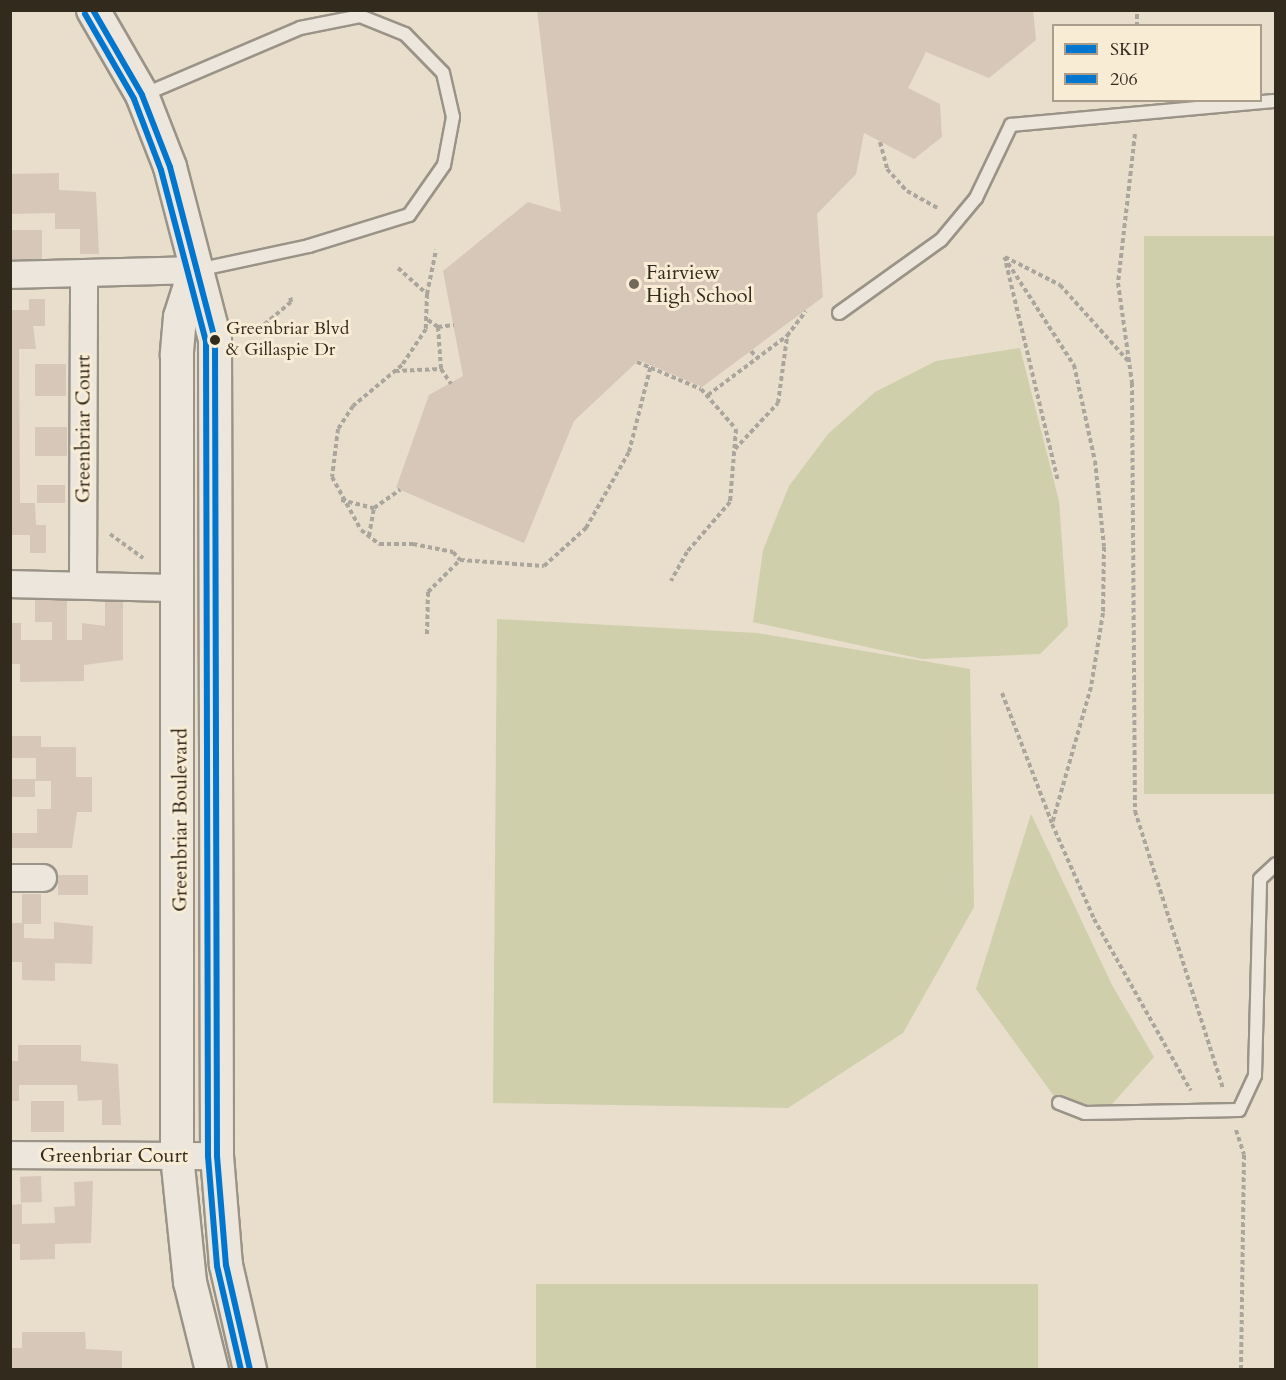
<!DOCTYPE html>
<html>
<head>
<meta charset="utf-8">
<style>
	body { margin:0 }
	#map { position:relative; width:1286px; height:1380px; overflow:hidden; background:#e8decb; font-family:Cardo,serif }
	div>[style] { position:absolute }
	[style*='--x'] { left:calc(var(--x)*1px); top:calc(var(--y)*1px); width:calc(var(--w)*1px); rotate:calc(var(--a)*1deg) }
	.green>* { inset:0; background:#cfcfac; transform-origin:0 0 }
	.building>* { inset:0; background:#d6c7b9; transform-origin:0 0 }
	.path>* { height:4px; margin-top:-2px; transform-origin:0; background:repeating-linear-gradient(90deg,#aba69d 0 4.5px,transparent 0 7.5px) }
	.roads { filter:drop-shadow(2px 0 #9a9387) drop-shadow(-2px 0 #9a9387) drop-shadow(0 2px #9a9387) drop-shadow(0 -2px #9a9387) }
	.service>* { height:12px; margin:-6px; padding:0 6px; transform-origin:6px; border-radius:6px; background:#ece6dd }
	.minor>* { height:26px; margin:-13px; padding:0 13px; transform-origin:13px; border-radius:13px; background:#ece6dd }
	.tertiary>* { height:32px; margin:-16px; padding:0 16px; transform-origin:16px; border-radius:16px; background:#ece6dd }
	.bus-1>* { height:6px; margin:-3px; padding:0 3px; transform-origin:3px; border-radius:3px; background:#0076ce }
	.bus-2>* { height:6px; margin:-3px; padding:0 3px; transform-origin:3px; border-radius:3px; background:#0076ce }
	.dots>* { width:16px; height:16px; translate:-50% -50%; box-sizing:border-box; border:3px solid #f8ecd5; border-radius:50% }
	span { translate:-50% -50%; white-space:nowrap; text-align:center; line-height:1.15; -webkit-text-stroke:6px #f8ecd5; paint-order:stroke }
	.bus-label { font-size:18px; color:#332a1e }
	.left { translate:0 -50%; text-align:left }
	.poi-label { font-size:20px; color:#332a1e }
	.street-label { font-size:20px; color:#332a1e }
	.frame { position:absolute; inset:0; border:12px solid #332a1e; pointer-events:none }
	.legend { position:absolute; left:1052px; top:24px; width:210px; height:78px; box-sizing:border-box; background:#f8ecd5; border:2px solid #a99e8c; margin:0; padding:8px 10px; list-style:none; font-size:18px; color:#332a1e }
	.legend li { display:flex; align-items:center; gap:12px; height:30px }
	.legend b { width:30px; border:2px solid #a99e8c }
</style>
</head>
<body>
<div id="map">
	<div class="green">
		<i style="left:1275px;top:236px;width:558px;height:131px;rotate:90deg"></i>
		<i style="clip-path:polygon(1020px 348px,1059px 501px,1068px 626px,1040px 654px,922px 659px,753px 622px,763px 550px,789px 486px,828px 434px,875px 392px,936px 361px)"></i>
		<i style="clip-path:polygon(497px 619px,757px 633px,970px 669px,974px 907px,903px 1033px,788px 1108px,493px 1103px)"></i>
		<i style="clip-path:polygon(1031px 814px,1112px 985px,1154px 1057px,1105px 1112px,1059px 1103px,976px 989px)"></i>
		<i style="left:1038px;top:1284px;width:85px;height:502px;rotate:90deg"></i>
	</div>
	<div class="building">
		<i style="clip-path:polygon(537px 10px,1033px 10px,1036px 40px,989px 78px,926px 52px,908px 88px,940px 104px,942px 137px,914px 159px,864px 133px,856px 174px,817px 214px,823px 297px,702px 387px,639px 360px,574px 421px,524px 543px,396px 488px,429px 395px,463px 376px,443px 271px,528px 202px,561px 212px)"></i>
		<i style="clip-path:polygon(59px 173px,59px 190px,96px 192px,99px 254px,80px 254px,80px 229px,55px 229px,55px 213px,10px 214px,10px 174px)"></i>
		<i style="left:10px;top:230px;width:32px;height:31px"></i>
		<i style="clip-path:polygon(29px 299px,45px 299px,45px 326px,33px 326px,36px 349px,19px 349px,20px 503px,35px 503px,36px 525px,46px 525px,46px 553px,30px 553px,30px 535px,10px 535px,10px 310px,29px 310px)"></i>
		<i style="left:35px;top:364px;width:31px;height:32px"></i>
		<i style="left:35px;top:427px;width:32px;height:29px"></i>
		<i style="left:37px;top:485px;width:28px;height:18px"></i>
		<i style="clip-path:polygon(35px 592px,67px 592px,67px 640px,82px 640px,82px 623px,105px 626px,105px 599px,123px 599px,123px 660px,84px 665px,84px 681px,20px 682px,20px 664px,10px 664px,10px 623px,21px 623px,21px 640px,52px 640px,52px 622px,35px 622px)"></i>
		<i style="clip-path:polygon(11px 736px,41px 736px,41px 747px,76px 747px,76px 777px,92px 777px,92px 812px,77px 812px,72px 848px,10px 848px,10px 833px,37px 833px,37px 809px,51px 809px,51px 781px,35px 781px,35px 797px,10px 797px,10px 779px,36px 779px,36px 758px,11px 758px)"></i>
		<i style="left:58px;top:875px;width:30px;height:20px"></i>
		<i style="clip-path:polygon(22px 894px,41px 894px,41px 924px,24px 924px,24px 938px,54px 939px,54px 922px,93px 926px,92px 964px,55px 963px,55px 981px,22px 980px,22px 962px,10px 962px,10px 923px,22px 923px)"></i>
		<i style="clip-path:polygon(18px 1045px,81px 1045px,81px 1061px,118px 1064px,121px 1125px,102px 1125px,102px 1100px,78px 1101px,77px 1085px,19px 1085px,19px 1101px,10px 1101px,10px 1061px,18px 1061px)"></i>
		<i style="left:64px;top:1101px;width:31px;height:33px;rotate:90deg"></i>
		<i style="left:41px;top:1176px;width:26px;height:21px;rotate:88deg"></i>
		<i style="clip-path:polygon(93px 1181px,91px 1243px,55px 1244px,55px 1259px,20px 1260px,20px 1244px,10px 1244px,10px 1205px,22px 1204px,22px 1224px,55px 1223px,54px 1207px,75px 1206px,74px 1182px)"></i>
		<i style="clip-path:polygon(22px 1332px,85px 1332px,86px 1349px,122px 1351px,122px 1370px,10px 1370px,10px 1348px,22px 1348px)"></i>
	</div>
	<div class="path">
		<i style="--x:1137;--y:26;--w:16;--a:-90"></i>
		<i style="--x:1135;--y:134;--w:150;--a:96.5"></i>
		<i style="--x:1118;--y:283;--w:101;--a:82"></i>
		<i style="--x:1132;--y:383;--w:428;--a:89.6"></i>
		<i style="--x:1135;--y:811;--w:292;--a:72.4"></i>
		<i style="--x:880;--y:142;--w:28;--a:75"></i>
		<i style="--x:887;--y:169;--w:30;--a:48"></i>
		<i style="--x:907;--y:191;--w:37;--a:29"></i>
		<i style="--x:1004;--y:257;--w:129;--a:57.1"></i>
		<i style="--x:1074;--y:365;--w:98;--a:77.7"></i>
		<i style="--x:1095;--y:461;--w:86;--a:84"></i>
		<i style="--x:1104;--y:547;--w:66;--a:90.9"></i>
		<i style="--x:1103;--y:613;--w:75;--a:99.2"></i>
		<i style="--x:1091;--y:687;--w:142;--a:105.9"></i>
		<i style="--x:1052;--y:824;--w:104;--a:66.1"></i>
		<i style="--x:1094;--y:919;--w:197;--a:60.6"></i>
		<i style="--x:1005;--y:257;--w:62;--a:27"></i>
		<i style="--x:1060;--y:285;--w:105;--a:48.1"></i>
		<i style="--x:1006;--y:263;--w:225;--a:76.6"></i>
		<i style="--x:398;--y:268;--w:39;--a:42"></i>
		<i style="--x:427;--y:294;--w:35;--a:92"></i>
		<i style="--x:426;--y:329;--w:43;--a:123.7"></i>
		<i style="--x:402;--y:365;--w:64;--a:140.1"></i>
		<i style="--x:353;--y:406;--w:27;--a:123"></i>
		<i style="--x:338;--y:429;--w:48;--a:97.1"></i>
		<i style="--x:332;--y:477;--w:60;--a:61.3"></i>
		<i style="--x:361;--y:530;--w:23;--a:38"></i>
		<i style="--x:379;--y:544;--w:34;--a:0"></i>
		<i style="--x:413;--y:544;--w:41;--a:11.3"></i>
		<i style="--x:453;--y:552;--w:11;--a:49"></i>
		<i style="--x:427;--y:294;--w:45;--a:-78.4"></i>
		<i style="--x:428;--y:320;--w:12;--a:35"></i>
		<i style="--x:438;--y:327;--w:16;--a:-7"></i>
		<i style="--x:438;--y:327;--w:42;--a:85.9"></i>
		<i style="--x:441;--y:369;--w:18;--a:56"></i>
		<i style="--x:253;--y:334;--w:50;--a:-40.1"></i>
		<i style="--x:291;--y:302;--w:7;--a:-98"></i>
		<i style="--x:751;--y:351;--w:9;--a:49"></i>
		<i style="--x:637;--y:362;--w:69;--a:22.9"></i>
		<i style="--x:701;--y:389;--w:53;--a:48.8"></i>
		<i style="--x:736;--y:429;--w:73;--a:94.7"></i>
		<i style="--x:730;--y:502;--w:66;--a:130.7"></i>
		<i style="--x:687;--y:552;--w:33;--a:119"></i>
		<i style="--x:395;--y:371;--w:46;--a:-2.5"></i>
		<i style="--x:708;--y:395;--w:99;--a:-36.8"></i>
		<i style="--x:787;--y:336;--w:31;--a:-53"></i>
		<i style="--x:735;--y:449;--w:63;--a:-46.9"></i>
		<i style="--x:778;--y:403;--w:67;--a:-82.2"></i>
		<i style="--x:341;--y:500;--w:34;--a:14"></i>
		<i style="--x:374;--y:508;--w:32;--a:-35"></i>
		<i style="--x:110;--y:534;--w:41;--a:36"></i>
		<i style="--x:369;--y:536;--w:28;--a:-80"></i>
		<i style="--x:427;--y:634;--w:42;--a:-88.6"></i>
		<i style="--x:428;--y:592;--w:45;--a:-45"></i>
		<i style="--x:460;--y:560;--w:84;--a:4.1"></i>
		<i style="--x:544;--y:566;--w:57;--a:-42.1"></i>
		<i style="--x:586;--y:528;--w:87;--a:-60.5"></i>
		<i style="--x:629;--y:452;--w:90;--a:-75.8"></i>
		<i style="--x:1002;--y:693;--w:139;--a:69"></i>
		<i style="--x:1236;--y:1130;--w:26;--a:72"></i>
		<i style="--x:1244;--y:1155;--w:215;--a:90.8"></i>
	</div>
	<div class="roads">
		<div class="service">
			<i style="--x:143;--y:95;--w:171;--a:-23.1"></i>
			<i style="--x:300;--y:28;--w:61;--a:-11.3"></i>
			<i style="--x:360;--y:16;--w:48;--a:21.8"></i>
			<i style="--x:405;--y:34;--w:54;--a:45.7"></i>
			<i style="--x:443;--y:73;--w:45;--a:77.2"></i>
			<i style="--x:453;--y:117;--w:49;--a:100.6"></i>
			<i style="--x:444;--y:165;--w:61;--a:125"></i>
			<i style="--x:409;--y:215;--w:105;--a:162.8"></i>
			<i style="--x:309;--y:246;--w:115;--a:167.9"></i>
			<i style="--x:839;--y:313;--w:125;--a:-35.6"></i>
			<i style="--x:941;--y:240;--w:55;--a:-50.2"></i>
			<i style="--x:976;--y:198;--w:81;--a:-64.4"></i>
			<i style="--x:1011;--y:125;--w:266;--a:-5.2"></i>
			<i style="--x:1059;--y:1103;--w:28;--a:21"></i>
			<i style="--x:1085;--y:1113;--w:154;--a:-1.1"></i>
			<i style="--x:1239;--y:1110;--w:38;--a:-65"></i>
			<i style="--x:1255;--y:1075;--w:196;--a:-88.5"></i>
			<i style="--x:1260;--y:879;--w:22;--a:-43"></i>
		</div>
		<div class="minor">
			<i style="--x:10;--y:275;--w:185;--a:-1.5"></i>
			<i style="--x:83;--y:583;--w:308;--a:-89.8"></i>
			<i style="--x:10;--y:584;--w:169;--a:1.4"></i>
			<i style="--x:10;--y:878;--w:33;--a:0"></i>
			<i style="--x:10;--y:1155;--w:207;--a:0.3"></i>
		</div>
		<div class="tertiary">
			<i style="--x:93;--y:10;--w:98;--a:60"></i>
			<i style="--x:142;--y:95;--w:77;--a:68.7"></i>
			<i style="--x:170;--y:167;--w:179;--a:75.4"></i>
			<i style="--x:215;--y:340;--w:816;--a:89.86"></i>
			<i style="--x:217;--y:1156;--w:109;--a:85.3"></i>
			<i style="--x:226;--y:1265;--w:108;--a:77.1"></i>
			<i style="--x:195;--y:270;--w:49;--a:107.7"></i>
			<i style="--x:180;--y:317;--w:38;--a:95"></i>
			<i style="--x:177;--y:355;--w:801;--a:90"></i>
			<i style="--x:177;--y:1156;--w:127;--a:84.1"></i>
			<i style="--x:190;--y:1282;--w:91;--a:76"></i>
		</div>
	</div>
	<div class="bus-1">
		<i style="--x:93;--y:10;--w:98;--a:60"></i>
		<i style="--x:142;--y:95;--w:77;--a:68.7"></i>
		<i style="--x:170;--y:167;--w:179;--a:75.4"></i>
		<i style="--x:215;--y:340;--w:816;--a:89.86"></i>
		<i style="--x:217;--y:1156;--w:109;--a:85.3"></i>
		<i style="--x:226;--y:1265;--w:108;--a:77.1"></i>
	</div>
	<div class="bus-2">
		<i style="--x:85;--y:14;--w:98;--a:60"></i>
		<i style="--x:134;--y:99;--w:76;--a:69.2"></i>
		<i style="--x:161;--y:170;--w:177;--a:75.3"></i>
		<i style="--x:206;--y:341;--w:815;--a:89.86"></i>
		<i style="--x:208;--y:1156;--w:110;--a:85.3"></i>
		<i style="--x:217;--y:1266;--w:107;--a:77"></i>
	</div>
	<div class="dots">
		<i style="left:634px;top:284px;background:#72695b"></i>
		<i style="left:215px;top:340px;background:#332a1e"></i>
	</div>
	<div class="bus-label">
		<span class="left" style="left:226px;top:340px">Greenbriar Blvd<br>&amp; Gillaspie Dr</span>
	</div>
	<div class="poi-label">
		<span class="left" style="left:646px;top:284px">Fairview<br>High School</span>
	</div>
	<div class="street-label">
		<span style="left:83px;top:429px;rotate:-90deg">Greenbriar Court</span>
		<span style="left:180px;top:820px;rotate:-90deg">Greenbriar Boulevard</span>
		<span style="left:114px;top:1155px">Greenbriar Court</span>
	</div>
	<div class="frame"></div>
	<ul class="legend">
	<li><b style="height:8px;background:#0076ce"></b>SKIP</li>
	<li><b style="height:8px;background:#0076ce"></b>206</li>
	</ul>
</div>
</body>
</html>
